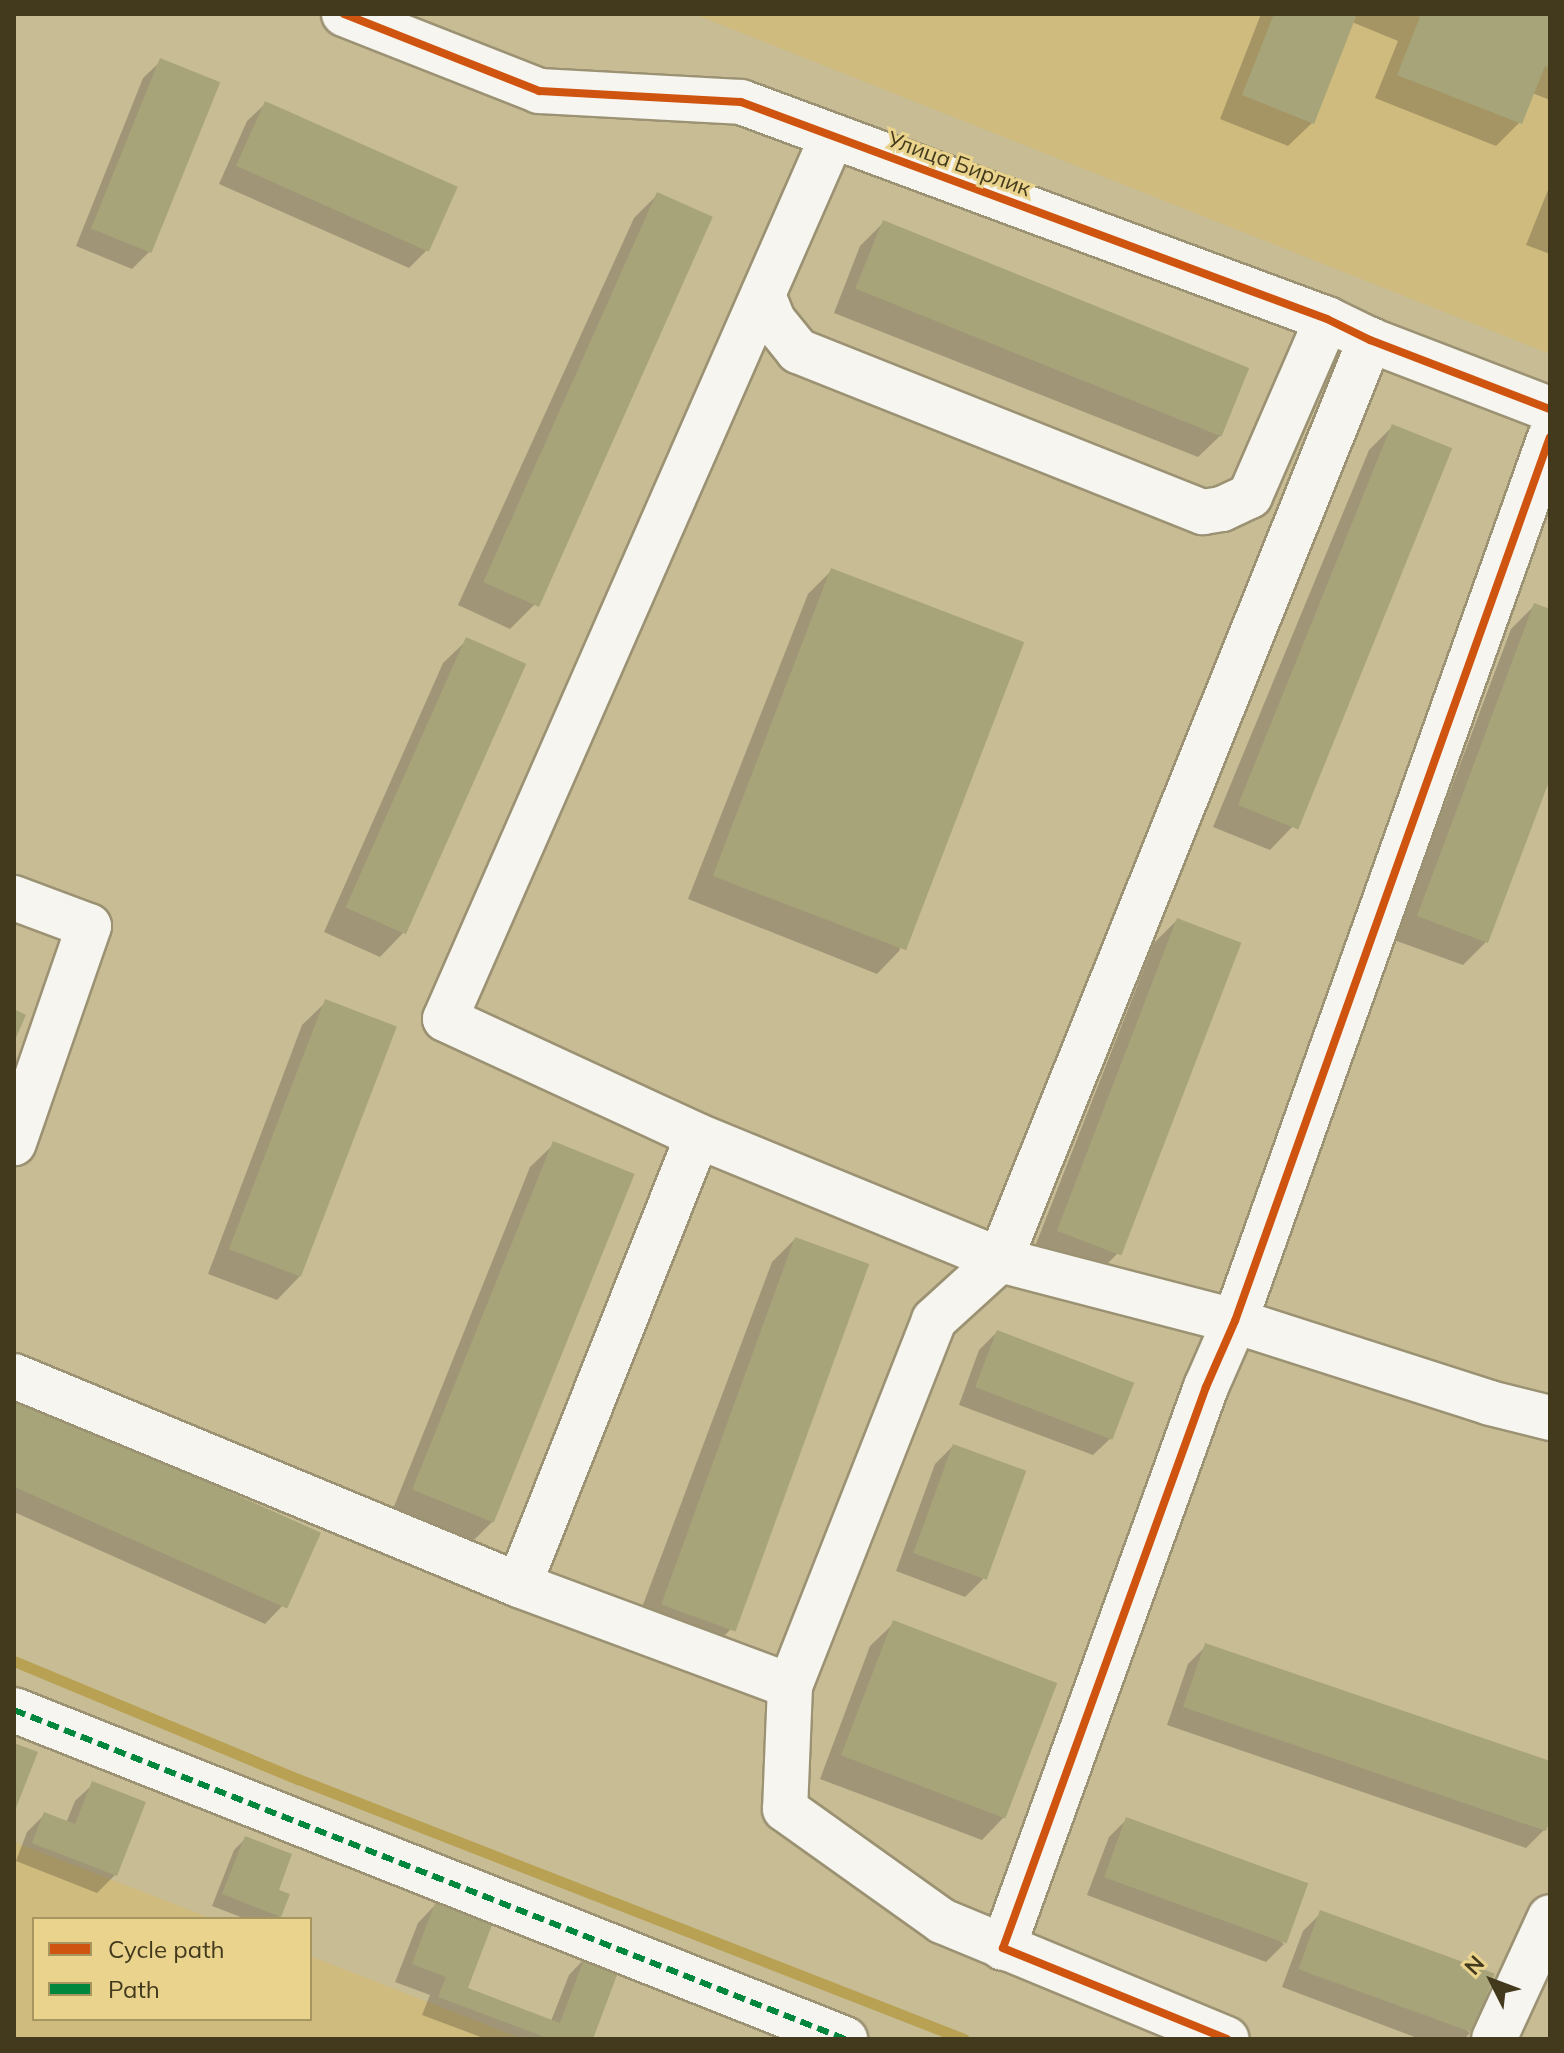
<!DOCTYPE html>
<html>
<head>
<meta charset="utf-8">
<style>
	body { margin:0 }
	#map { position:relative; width:1564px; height:2053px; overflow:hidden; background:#c8bc95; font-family:Mulish,sans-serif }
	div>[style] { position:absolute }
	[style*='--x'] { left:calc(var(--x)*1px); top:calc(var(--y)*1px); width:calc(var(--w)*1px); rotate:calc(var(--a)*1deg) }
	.built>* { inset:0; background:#cfbb7e }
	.shadow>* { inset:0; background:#0003 }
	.stream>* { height:11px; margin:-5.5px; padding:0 5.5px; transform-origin:5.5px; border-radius:5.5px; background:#b8a152 }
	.building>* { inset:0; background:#a8a47a; transform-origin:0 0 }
	.roads { filter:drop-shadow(2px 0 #9b9273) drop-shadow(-2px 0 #9b9273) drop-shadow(0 2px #9b9273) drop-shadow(0 -2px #9b9273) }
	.minor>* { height:44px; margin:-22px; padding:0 22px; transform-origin:22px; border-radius:22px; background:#f7f5ef }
	.quiet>* { height:6px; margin-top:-3px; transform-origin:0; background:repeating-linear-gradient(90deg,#00873e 0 12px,transparent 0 18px) }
	.cycleway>* { height:8px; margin:-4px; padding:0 4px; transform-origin:4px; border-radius:4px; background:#cf540f }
	span { translate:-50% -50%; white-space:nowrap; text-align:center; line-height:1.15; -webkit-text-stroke:6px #ead48d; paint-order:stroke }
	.street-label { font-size:22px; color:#433a1d }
	.frame { position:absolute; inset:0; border:16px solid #433a1d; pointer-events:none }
	.legend { position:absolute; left:32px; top:1917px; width:280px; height:104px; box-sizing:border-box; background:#ead48d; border:2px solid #a79660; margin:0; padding:10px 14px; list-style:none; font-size:24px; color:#433a1d }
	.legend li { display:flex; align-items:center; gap:16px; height:40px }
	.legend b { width:40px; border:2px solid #a79660 }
	.north { position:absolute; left:1452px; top:1941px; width:80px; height:80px; -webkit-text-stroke:6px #ead48d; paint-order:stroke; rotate:312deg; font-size:22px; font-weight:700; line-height:32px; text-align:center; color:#433a1d }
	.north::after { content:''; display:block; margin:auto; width:28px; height:36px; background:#433a1d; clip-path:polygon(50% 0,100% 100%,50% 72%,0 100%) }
</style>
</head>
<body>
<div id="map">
	<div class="built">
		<i style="clip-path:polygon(694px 14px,1550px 14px,1550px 354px)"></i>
		<i style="clip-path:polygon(14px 1842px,213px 1919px,34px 1919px,34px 2019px,310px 2019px,310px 1956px,523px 2039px,14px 2039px)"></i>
	</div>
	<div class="shadow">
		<i style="clip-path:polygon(1261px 14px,1550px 14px,1550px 100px,1532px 93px,1520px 122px,1496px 146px,1375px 98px,1398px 41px,1352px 22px,1312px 123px,1288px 146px,1220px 119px)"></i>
		<i style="clip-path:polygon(161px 61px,150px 251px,132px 269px,76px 246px,143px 78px)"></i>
		<i style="clip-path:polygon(265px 104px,427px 250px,409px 268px,219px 184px,247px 121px)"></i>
		<i style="clip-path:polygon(1550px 185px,1550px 254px,1526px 245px)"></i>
		<i style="clip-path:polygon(658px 194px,534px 605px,510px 629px,458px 605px,634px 218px)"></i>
		<i style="clip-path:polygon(883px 223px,1222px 434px,1198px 457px,834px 313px,860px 246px)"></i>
		<i style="clip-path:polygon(1393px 426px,1449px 449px,1293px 826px,1270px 850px,1213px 827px,1369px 450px)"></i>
		<i style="clip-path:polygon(832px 570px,900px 950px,877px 974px,688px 899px,808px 594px)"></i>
		<i style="clip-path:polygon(1534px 606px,1550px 612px,1550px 773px,1486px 942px,1463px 965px,1394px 940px,1511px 629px)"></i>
		<i style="clip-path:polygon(467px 640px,523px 665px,403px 933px,380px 957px,324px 932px,443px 663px)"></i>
		<i style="clip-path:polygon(1177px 920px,1117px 1254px,1094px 1277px,1032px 1254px,1154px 943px)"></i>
		<i style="clip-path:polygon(326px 1002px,300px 1276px,277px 1300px,208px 1274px,302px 1025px)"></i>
		<i style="clip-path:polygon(554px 1144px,492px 1522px,469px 1545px,391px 1514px,530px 1167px)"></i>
		<i style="clip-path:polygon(795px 1239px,730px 1630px,707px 1653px,635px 1626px,772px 1262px)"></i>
		<i style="clip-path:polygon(997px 1332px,1111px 1438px,1093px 1455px,959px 1405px,979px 1350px)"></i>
		<i style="clip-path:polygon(14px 1398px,288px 1600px,265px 1624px,14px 1512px)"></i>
		<i style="clip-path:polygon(953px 1446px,983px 1579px,965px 1597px,896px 1571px,935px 1464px)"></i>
		<i style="clip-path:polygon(894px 1623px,1005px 1816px,982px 1840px,820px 1779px,870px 1646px)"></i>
		<i style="clip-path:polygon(1206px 1646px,1550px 1764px,1550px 1813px,1544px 1830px,1526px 1848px,1167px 1725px,1188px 1664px)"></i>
		<i style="clip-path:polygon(93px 1784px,115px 1875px,97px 1893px,16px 1861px,27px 1832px,45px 1814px,66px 1823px,75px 1801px)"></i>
		<i style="clip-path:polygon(1127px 1819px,1284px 1944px,1266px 1962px,1087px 1895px,1109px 1837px)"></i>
		<i style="clip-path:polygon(246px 1838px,276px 1891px,280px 1916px,277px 1919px,246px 1919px,212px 1906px,234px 1850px)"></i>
		<i style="clip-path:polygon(435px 1905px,466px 1989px,551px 2021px,569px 1975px,586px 1957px,590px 2039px,486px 2039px,422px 2015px,430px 1995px,395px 1982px,418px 1923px)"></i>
		<i style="clip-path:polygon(1321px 1913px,1470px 2033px,1464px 2039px,1420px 2039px,1282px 1987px,1303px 1931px)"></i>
	</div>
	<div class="stream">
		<i style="--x:14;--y:1661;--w:308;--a:22.6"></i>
		<i style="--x:298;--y:1779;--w:715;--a:21.33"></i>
	</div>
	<div class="building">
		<i style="clip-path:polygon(1274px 14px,1357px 14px,1314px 124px,1242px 95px)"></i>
		<i style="clip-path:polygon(1412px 14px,1550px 14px,1550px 68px,1545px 66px,1522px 124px,1397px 75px,1420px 17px)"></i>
		<i style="left:160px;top:58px;width:65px;height:184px;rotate:22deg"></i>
		<i style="left:265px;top:101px;width:211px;height:71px;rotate:24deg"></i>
		<i style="left:657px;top:192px;width:61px;height:427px;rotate:24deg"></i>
		<i style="left:883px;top:220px;width:395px;height:74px;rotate:22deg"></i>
		<i style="left:1392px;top:424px;width:65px;height:411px;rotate:22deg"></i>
		<i style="left:831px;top:568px;width:207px;height:330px;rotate:21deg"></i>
		<i style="clip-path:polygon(1534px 603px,1550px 609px,1550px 779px,1488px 943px,1417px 916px)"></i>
		<i style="left:466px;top:637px;width:66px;height:296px;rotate:24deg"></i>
		<i style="left:1177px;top:918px;width:69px;height:335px;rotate:21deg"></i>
		<i style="left:325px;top:999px;width:77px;height:268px;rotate:21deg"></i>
		<i style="clip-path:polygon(14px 1009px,26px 1015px,14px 1042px)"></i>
		<i style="left:553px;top:1141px;width:88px;height:376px;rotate:22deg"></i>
		<i style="left:795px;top:1237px;width:79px;height:391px;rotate:20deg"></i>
		<i style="left:997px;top:1330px;width:147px;height:61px;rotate:21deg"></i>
		<i style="left:14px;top:1396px;width:336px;height:83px;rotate:24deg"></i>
		<i style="left:953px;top:1444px;width:78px;height:116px;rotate:20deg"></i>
		<i style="left:893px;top:1620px;width:176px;height:145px;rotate:21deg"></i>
		<i style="clip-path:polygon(1205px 1643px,1550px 1761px,1550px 1819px,1546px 1831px,1183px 1707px)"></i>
		<i style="clip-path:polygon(14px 1743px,38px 1752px,14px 1813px)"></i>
		<i style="clip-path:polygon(92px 1781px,146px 1802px,117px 1876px,32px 1843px,44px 1812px,75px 1824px)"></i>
		<i style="left:1126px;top:1817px;width:194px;height:64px;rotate:20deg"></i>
		<i style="clip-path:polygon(245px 1836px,292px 1854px,279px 1890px,290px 1894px,281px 1917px,222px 1894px)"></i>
		<i style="clip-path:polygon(435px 1903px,492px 1925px,468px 1988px,560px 2023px,586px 1954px,620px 1967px,593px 2039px,550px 2039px,438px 1997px,446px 1977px,412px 1964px)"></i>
		<i style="left:1320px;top:1910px;width:186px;height:63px;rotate:20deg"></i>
	</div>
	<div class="roads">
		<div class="minor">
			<i style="--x:344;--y:14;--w:210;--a:21.5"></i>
			<i style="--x:539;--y:91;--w:202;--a:3.1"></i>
			<i style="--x:741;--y:102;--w:625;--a:20.32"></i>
			<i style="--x:1327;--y:319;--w:48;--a:26"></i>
			<i style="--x:1370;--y:340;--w:193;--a:21"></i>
			<i style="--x:832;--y:137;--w:963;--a:113.69"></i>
			<i style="--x:445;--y:1019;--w:279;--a:24.8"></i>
			<i style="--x:698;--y:1136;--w:326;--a:22.3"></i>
			<i style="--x:1000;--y:1260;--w:243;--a:14.6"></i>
			<i style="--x:1235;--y:1321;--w:268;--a:17.8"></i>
			<i style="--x:1490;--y:1403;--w:62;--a:14"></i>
			<i style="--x:763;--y:295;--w:27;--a:68"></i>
			<i style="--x:773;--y:320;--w:40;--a:51"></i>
			<i style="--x:798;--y:351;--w:436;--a:21.7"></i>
			<i style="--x:1203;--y:512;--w:19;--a:-9"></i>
			<i style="--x:1222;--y:509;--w:31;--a:-25"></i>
			<i style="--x:1250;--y:496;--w:193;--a:-66.5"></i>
			<i style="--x:14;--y:898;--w:80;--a:20.5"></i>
			<i style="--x:89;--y:926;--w:230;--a:109.1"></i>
			<i style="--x:14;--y:1376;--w:547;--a:22.48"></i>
			<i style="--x:519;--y:1585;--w:289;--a:20.4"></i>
			<i style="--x:790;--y:1686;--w:123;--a:92.3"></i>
			<i style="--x:785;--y:1809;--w:193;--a:35.5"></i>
			<i style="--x:942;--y:1921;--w:308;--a:22.5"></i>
			<i style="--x:519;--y:1585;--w:483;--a:-68.3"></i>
			<i style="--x:790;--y:1686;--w:393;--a:-68.5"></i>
			<i style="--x:934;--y:1320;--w:89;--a:-42.3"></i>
			<i style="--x:1000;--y:1260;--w:992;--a:-68.09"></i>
			<i style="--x:14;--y:1710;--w:894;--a:21.6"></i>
			<i style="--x:1003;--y:1948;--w:597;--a:-70.11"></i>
			<i style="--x:1206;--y:1387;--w:72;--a:-66.3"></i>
			<i style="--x:1235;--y:1321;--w:938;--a:-70.39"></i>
			<i style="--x:1494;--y:2039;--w:134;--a:-65.3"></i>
		</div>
	</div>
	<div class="quiet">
		<i style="--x:14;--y:1710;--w:894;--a:21.6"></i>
	</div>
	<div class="cycleway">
		<i style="--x:344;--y:14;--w:210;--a:21.5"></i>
		<i style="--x:539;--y:91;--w:202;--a:3.1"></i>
		<i style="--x:741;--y:102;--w:625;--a:20.32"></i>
		<i style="--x:1327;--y:319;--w:48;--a:26"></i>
		<i style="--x:1370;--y:340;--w:193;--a:21"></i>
		<i style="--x:1227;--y:2039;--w:242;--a:-157.9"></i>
		<i style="--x:1003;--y:1948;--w:597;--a:-70.11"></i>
		<i style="--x:1206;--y:1387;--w:72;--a:-66.3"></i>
		<i style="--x:1235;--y:1321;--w:938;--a:-70.39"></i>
	</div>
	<div class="street-label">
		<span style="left:959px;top:164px;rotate:20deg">Улица Бирлик</span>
	</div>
	<div class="frame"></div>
	<ul class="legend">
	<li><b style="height:10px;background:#cf540f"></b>Cycle path</li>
	<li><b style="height:10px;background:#00873e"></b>Path</li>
	</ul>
	<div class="north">N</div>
</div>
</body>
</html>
